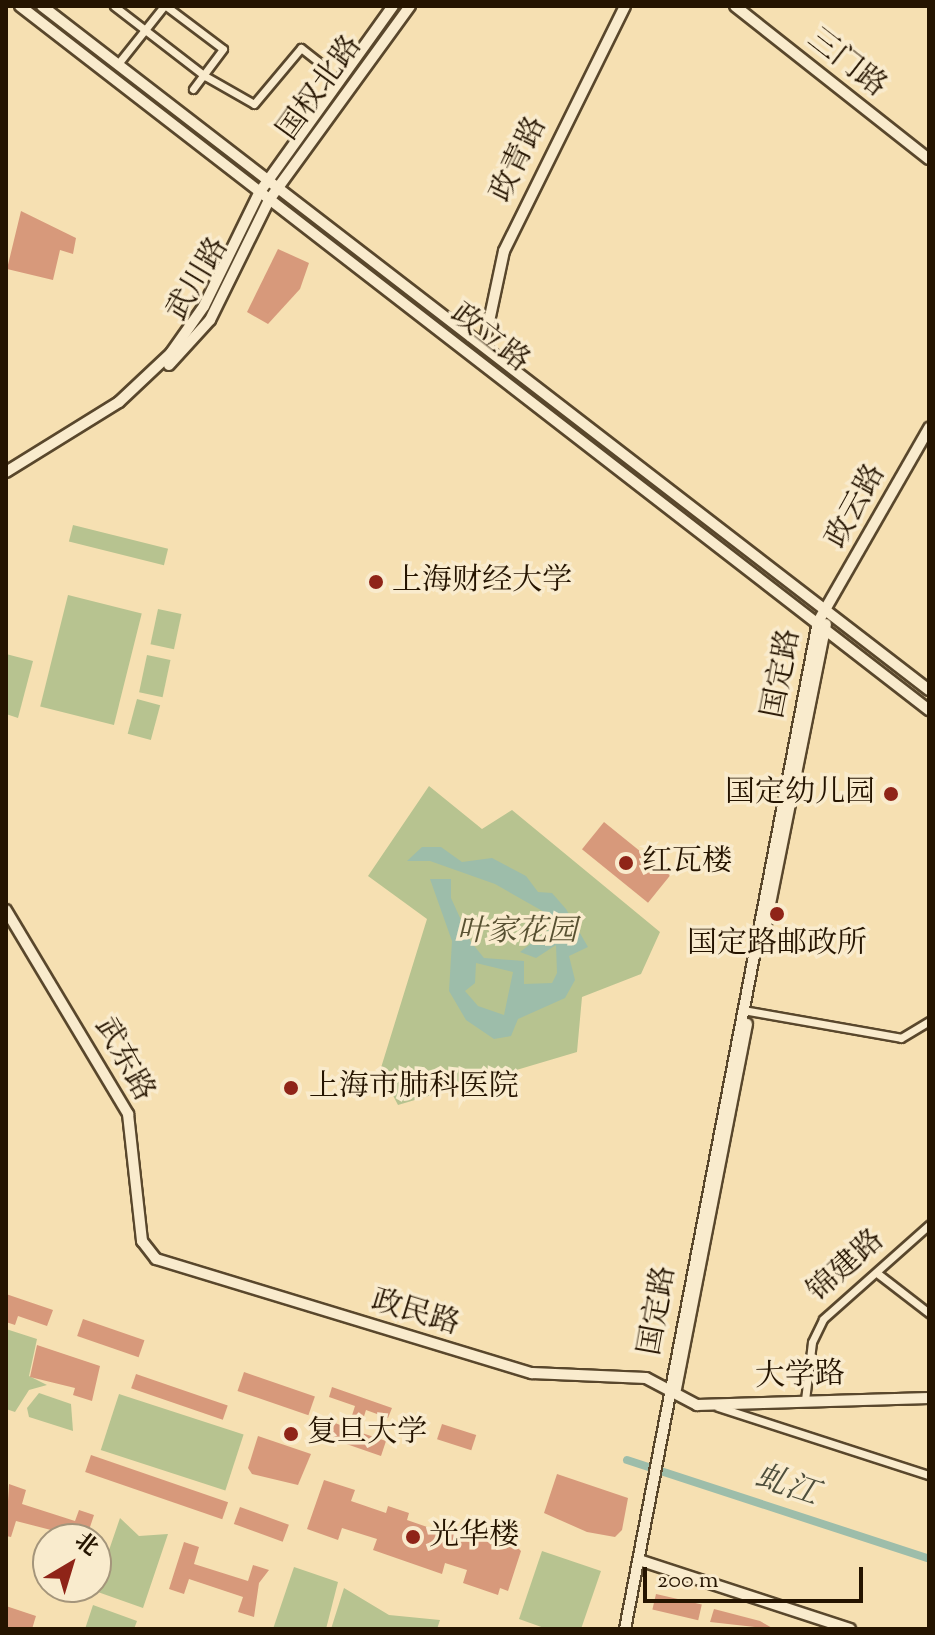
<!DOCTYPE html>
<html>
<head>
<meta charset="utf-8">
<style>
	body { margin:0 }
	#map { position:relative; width:935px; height:1635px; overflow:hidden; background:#f6e0b2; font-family:"Sorts Mill Goudy","Noto Serif SC",serif }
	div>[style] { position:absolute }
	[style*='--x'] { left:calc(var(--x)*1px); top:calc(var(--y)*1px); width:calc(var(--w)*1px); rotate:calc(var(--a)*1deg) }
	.green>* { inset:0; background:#b7c390; transform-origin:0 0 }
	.water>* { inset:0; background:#9dbdaa }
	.canal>* { height:8px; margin:-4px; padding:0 4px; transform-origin:4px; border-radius:4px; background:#9dbdaa }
	.building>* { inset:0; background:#d7997b; transform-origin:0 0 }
	.roads { filter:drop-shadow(2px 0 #59472c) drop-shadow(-2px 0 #59472c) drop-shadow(0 2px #59472c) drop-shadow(0 -2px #59472c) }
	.street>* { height:7px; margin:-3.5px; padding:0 3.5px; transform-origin:3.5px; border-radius:3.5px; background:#f9ebcd }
	.secondary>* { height:10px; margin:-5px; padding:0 5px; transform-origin:5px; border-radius:5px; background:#f9ebcd }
	.dots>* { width:22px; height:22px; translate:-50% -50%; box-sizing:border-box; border:4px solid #f9ebcd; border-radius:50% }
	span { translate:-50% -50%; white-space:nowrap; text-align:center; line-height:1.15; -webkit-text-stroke:7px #f9ebcd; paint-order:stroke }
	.street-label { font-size:30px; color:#251400 }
	.poi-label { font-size:30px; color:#251400 }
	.left { translate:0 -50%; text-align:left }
	.right { translate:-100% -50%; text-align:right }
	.park-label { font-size:30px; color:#585132; font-style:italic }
	.water-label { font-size:32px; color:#4f4f3c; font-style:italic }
	.frame { position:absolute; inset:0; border:8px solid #251400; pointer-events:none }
	.north { position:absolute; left:32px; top:1523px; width:80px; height:80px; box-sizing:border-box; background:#f9ebcd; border:2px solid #a4957b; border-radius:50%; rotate:38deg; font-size:22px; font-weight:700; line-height:32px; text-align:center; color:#251400 }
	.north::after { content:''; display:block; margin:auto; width:28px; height:36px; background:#8f2418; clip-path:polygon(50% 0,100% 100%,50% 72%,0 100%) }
	.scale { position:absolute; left:643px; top:1567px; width:220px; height:36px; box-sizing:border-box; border:4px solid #251400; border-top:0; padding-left:10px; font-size:24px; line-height:28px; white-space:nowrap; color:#251400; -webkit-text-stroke:6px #f9ebcd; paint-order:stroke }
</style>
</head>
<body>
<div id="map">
	<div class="green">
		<i style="left:73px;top:525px;width:98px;height:17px;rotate:14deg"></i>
		<i style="left:68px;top:595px;width:76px;height:115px;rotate:14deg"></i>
		<i style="left:158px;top:609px;width:24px;height:36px;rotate:12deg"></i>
		<i style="clip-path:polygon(6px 654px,33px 661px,18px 718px,6px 714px)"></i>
		<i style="left:147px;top:655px;width:24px;height:38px;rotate:12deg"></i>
		<i style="left:137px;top:699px;width:24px;height:36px;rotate:15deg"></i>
		<i style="clip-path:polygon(429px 786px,482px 829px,512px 810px,660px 932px,641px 974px,582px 997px,577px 1052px,398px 1105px,380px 1071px,427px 919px,368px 876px)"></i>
		<i style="clip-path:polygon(6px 1329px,37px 1339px,29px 1376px,47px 1385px,29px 1390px,15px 1412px,6px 1409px)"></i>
		<i style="clip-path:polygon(39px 1393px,71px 1404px,73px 1431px,29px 1417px,27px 1408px)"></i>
		<i style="left:119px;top:1394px;width:131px;height:59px;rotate:18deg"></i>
		<i style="clip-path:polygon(120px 1518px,139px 1536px,168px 1534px,143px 1608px,95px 1591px)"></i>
		<i style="clip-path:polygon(542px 1551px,601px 1571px,581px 1629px,547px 1629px,519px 1619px)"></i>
		<i style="clip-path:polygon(294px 1567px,338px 1582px,326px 1629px,273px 1629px)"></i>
		<i style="clip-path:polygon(344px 1588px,389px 1615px,440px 1620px,437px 1629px,331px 1629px)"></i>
		<i style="clip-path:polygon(93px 1605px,137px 1621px,134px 1629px,85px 1629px)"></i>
	</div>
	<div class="water">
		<i style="clip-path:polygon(evenodd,422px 847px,441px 847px,462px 862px,492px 858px,526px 876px,538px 892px,552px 893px,566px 909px,588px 947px,569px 956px,575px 980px,565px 998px,518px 1019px,511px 1036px,494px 1039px,466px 1020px,449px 991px,452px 941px,430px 879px,451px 879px,451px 898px,471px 942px,484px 958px,524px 961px,524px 984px,552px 983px,557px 973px,556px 945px,536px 958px,520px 952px,551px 928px,553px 917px,495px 884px,430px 861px,407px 861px,422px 847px,476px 963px,513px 972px,504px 1015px,478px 1006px,465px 991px,475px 983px,476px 963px)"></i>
	</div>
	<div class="canal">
		<i style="--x:627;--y:1460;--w:318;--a:18.1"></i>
	</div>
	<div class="building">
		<i style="clip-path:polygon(21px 211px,76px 238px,73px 254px,60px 250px,53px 280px,7px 269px)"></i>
		<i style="clip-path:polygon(278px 249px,309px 263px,300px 289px,268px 324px,247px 312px)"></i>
		<i style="left:604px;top:822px;width:85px;height:35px;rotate:39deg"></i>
		<i style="clip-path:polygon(6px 1294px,53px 1310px,47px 1326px,18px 1316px,15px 1325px,6px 1322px)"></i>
		<i style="left:83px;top:1319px;width:65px;height:18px;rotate:19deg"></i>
		<i style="clip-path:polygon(37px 1345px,100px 1366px,92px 1401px,73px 1395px,75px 1388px,30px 1377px)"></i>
		<i style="left:244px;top:1372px;width:75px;height:20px;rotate:19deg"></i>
		<i style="left:136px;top:1374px;width:97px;height:15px;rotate:19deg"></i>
		<i style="clip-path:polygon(332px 1387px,392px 1408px,388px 1418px,366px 1410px,359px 1432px,386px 1441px,381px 1456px,329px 1438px,335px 1423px,348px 1428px,355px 1406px,329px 1397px)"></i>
		<i style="left:442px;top:1424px;width:36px;height:16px;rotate:18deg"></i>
		<i style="clip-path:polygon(258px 1436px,311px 1454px,298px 1485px,252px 1474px,248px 1468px)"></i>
		<i style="left:91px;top:1455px;width:145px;height:18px;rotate:19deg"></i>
		<i style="clip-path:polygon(557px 1474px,628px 1498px,622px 1530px,615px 1537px,587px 1532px,544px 1513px)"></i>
		<i style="clip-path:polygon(324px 1480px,355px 1490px,351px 1501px,386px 1513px,388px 1506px,409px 1513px,407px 1520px,433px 1529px,436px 1522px,457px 1529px,460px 1539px,476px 1544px,480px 1533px,515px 1545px,521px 1551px,508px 1591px,500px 1588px,498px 1595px,463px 1583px,467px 1570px,445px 1563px,442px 1574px,373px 1550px,377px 1539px,342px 1528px,338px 1540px,307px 1529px)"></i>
		<i style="clip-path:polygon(9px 1484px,26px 1490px,22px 1504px,75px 1521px,79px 1510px,94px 1515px,86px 1539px,16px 1521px,11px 1537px,6px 1536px)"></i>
		<i style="left:240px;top:1507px;width:52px;height:18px;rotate:20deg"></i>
		<i style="clip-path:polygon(184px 1542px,199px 1547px,194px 1564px,248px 1581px,253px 1565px,269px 1570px,259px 1583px,254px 1617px,238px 1612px,243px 1597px,189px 1579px,184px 1594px,169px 1589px)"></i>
		<i style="left:656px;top:1594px;width:47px;height:16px;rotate:13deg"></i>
		<i style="clip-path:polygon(6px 1606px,36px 1616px,32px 1629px,6px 1629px)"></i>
		<i style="clip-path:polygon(714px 1609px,760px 1621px,774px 1629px,710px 1622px)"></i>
	</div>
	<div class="roads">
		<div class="street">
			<i style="--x:114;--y:6;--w:115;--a:37.6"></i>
			<i style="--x:205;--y:76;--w:56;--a:29.7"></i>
			<i style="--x:254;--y:104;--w:73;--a:-50"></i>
			<i style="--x:301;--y:48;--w:23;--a:38"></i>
			<i style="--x:166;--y:6;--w:71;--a:37"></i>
			<i style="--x:223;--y:49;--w:50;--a:126.9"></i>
			<i style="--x:117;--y:65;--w:75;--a:-51.5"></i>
			<i style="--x:743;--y:1010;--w:160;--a:10"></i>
			<i style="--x:901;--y:1038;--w:33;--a:-31"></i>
			<i style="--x:877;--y:1273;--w:66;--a:37.6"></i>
			<i style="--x:805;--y:1400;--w:58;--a:-83.1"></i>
			<i style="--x:812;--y:1342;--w:25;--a:-64"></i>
			<i style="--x:823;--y:1319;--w:142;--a:-41.6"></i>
			<i style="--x:718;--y:1407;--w:222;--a:17.9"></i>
		</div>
		<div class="secondary">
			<i style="--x:20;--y:6;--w:1150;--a:37.76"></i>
			<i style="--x:42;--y:6;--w:1120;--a:37.64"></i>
			<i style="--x:735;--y:6;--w:247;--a:38.3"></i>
			<i style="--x:484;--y:345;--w:96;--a:-78"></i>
			<i style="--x:504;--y:251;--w:273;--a:-63.7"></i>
			<i style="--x:169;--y:365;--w:61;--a:-47.7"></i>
			<i style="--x:210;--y:320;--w:134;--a:-63.8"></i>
			<i style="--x:269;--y:200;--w:240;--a:-54"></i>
			<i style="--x:6;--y:472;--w:133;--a:-31.8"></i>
			<i style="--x:119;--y:402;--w:71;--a:-43.3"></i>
			<i style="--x:171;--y:353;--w:57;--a:-54.9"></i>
			<i style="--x:204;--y:306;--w:126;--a:-64"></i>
			<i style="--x:259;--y:193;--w:230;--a:-54.4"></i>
			<i style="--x:6;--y:910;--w:238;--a:59.1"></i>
			<i style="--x:128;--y:1114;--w:128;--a:83.7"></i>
			<i style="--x:142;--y:1241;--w:23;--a:52"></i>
			<i style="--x:156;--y:1259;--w:393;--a:16.9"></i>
			<i style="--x:532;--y:1373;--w:114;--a:2.5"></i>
			<i style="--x:646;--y:1378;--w:58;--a:27.9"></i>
			<i style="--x:697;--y:1405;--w:232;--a:-1.7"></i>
			<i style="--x:764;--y:934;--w:316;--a:-78.7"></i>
			<i style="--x:676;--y:1389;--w:372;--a:-79"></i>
			<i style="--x:639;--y:1560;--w:222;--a:18.1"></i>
			<i style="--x:625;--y:1629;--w:1025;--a:-79.15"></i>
			<i style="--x:818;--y:622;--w:224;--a:-60.2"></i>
		</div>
	</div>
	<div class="dots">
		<i style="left:376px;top:582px;background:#8f2418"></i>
		<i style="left:891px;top:794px;background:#8f2418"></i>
		<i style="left:626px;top:863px;background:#8f2418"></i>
		<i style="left:777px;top:914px;background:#8f2418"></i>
		<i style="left:291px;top:1088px;background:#8f2418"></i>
		<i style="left:291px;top:1434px;background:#8f2418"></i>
		<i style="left:413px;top:1537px;background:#8f2418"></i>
	</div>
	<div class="street-label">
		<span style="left:846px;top:64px;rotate:38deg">三门路</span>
		<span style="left:321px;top:89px;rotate:-54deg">国权北路</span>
		<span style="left:520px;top:160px;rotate:-64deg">政青路</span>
		<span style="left:199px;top:280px;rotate:-59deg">武川路</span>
		<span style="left:489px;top:339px;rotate:38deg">政立路</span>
		<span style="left:857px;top:507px;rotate:-61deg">政云路</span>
		<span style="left:783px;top:674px;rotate:-79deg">国定路</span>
		<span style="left:123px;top:1060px;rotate:61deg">武东路</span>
		<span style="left:847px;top:1267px;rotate:-42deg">锦建路</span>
		<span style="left:659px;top:1311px;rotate:-80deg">国定路</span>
		<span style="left:415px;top:1314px;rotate:17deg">政民路</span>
		<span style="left:800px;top:1377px;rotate:-2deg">大学路</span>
	</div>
	<div class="poi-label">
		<span class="left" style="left:392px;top:582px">上海财经大学</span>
		<span class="right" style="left:875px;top:794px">国定幼儿园</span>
		<span class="left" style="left:642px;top:863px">红瓦楼</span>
		<span style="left:777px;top:945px">国定路邮政所</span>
		<span class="left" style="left:309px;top:1088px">上海市肺科医院</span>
		<span class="left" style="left:307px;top:1434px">复旦大学</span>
		<span class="left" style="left:429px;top:1537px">光华楼</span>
	</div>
	<div class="park-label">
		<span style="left:517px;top:933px">叶家花园</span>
	</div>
	<div class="water-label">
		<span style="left:786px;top:1487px;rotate:18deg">虬江</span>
	</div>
	<div class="frame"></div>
	<div class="north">北</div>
	<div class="scale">200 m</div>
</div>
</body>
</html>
